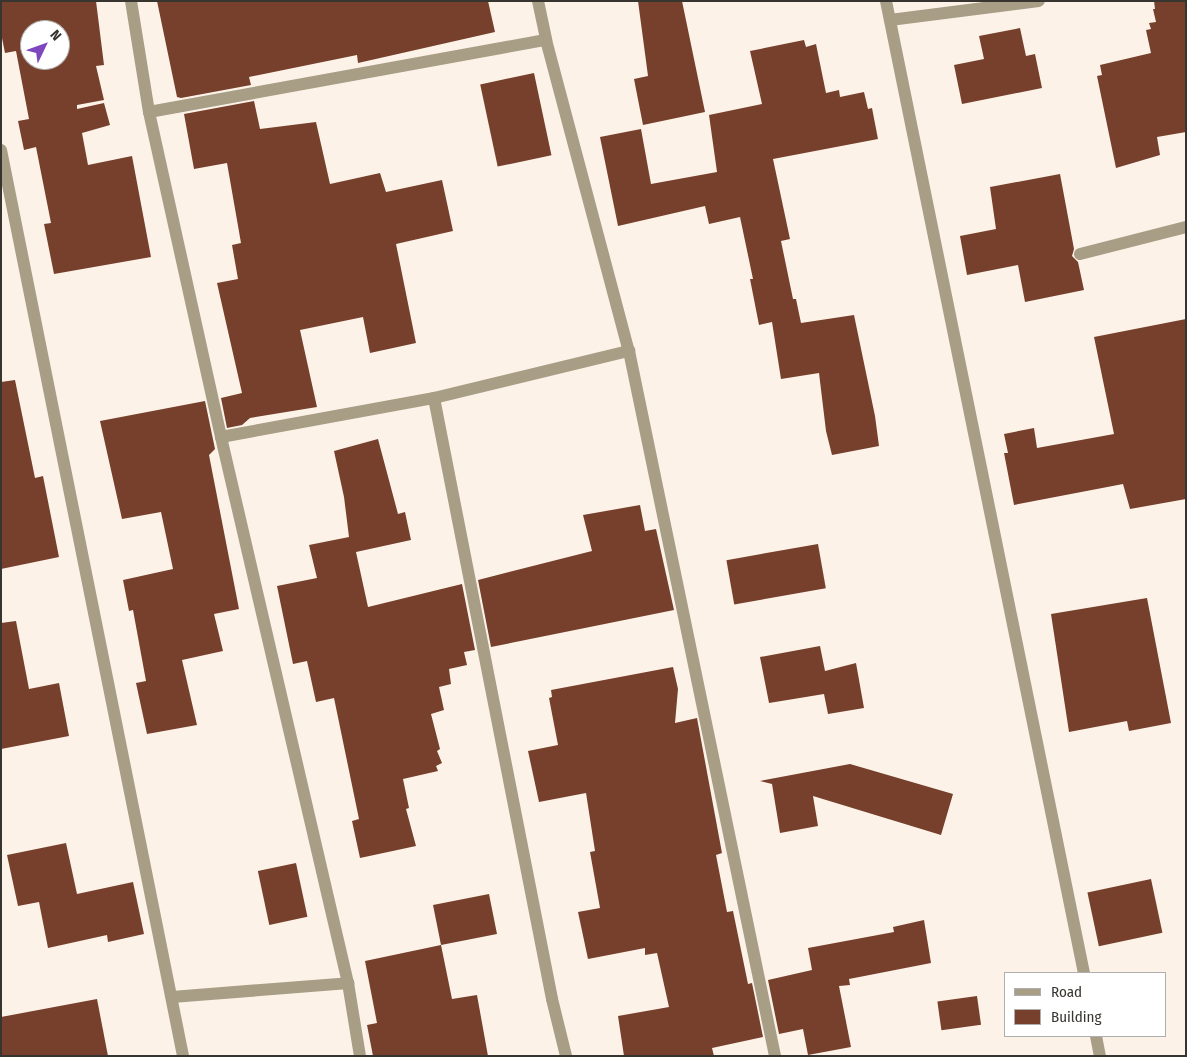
<!DOCTYPE html>
<html>
<head>
<meta charset="utf-8">
<style>
	body { margin:0 }
	#map { position:relative; width:1187px; height:1057px; overflow:hidden; background:#fdf2e8; font-family:"Fira Sans Condensed",sans-serif }
	div>[style] { position:absolute }
	[style*='--x'] { left:calc(var(--x)*1px); top:calc(var(--y)*1px); width:calc(var(--w)*1px); rotate:calc(var(--a)*1deg) }
	.building>* { inset:0; background:#76402c; transform-origin:0 0 }
	.street>* { height:12px; margin:-6px; padding:0 6px; transform-origin:6px; border-radius:6px; background:#a79e85 }
	span { translate:-50% -50%; white-space:nowrap; text-align:center; line-height:1.15; -webkit-text-stroke:5px #fff; paint-order:stroke }
	.frame { position:absolute; inset:0; border:2px solid #383430; pointer-events:none }
	.legend { position:absolute; left:1004px; top:972px; width:162px; height:65px; box-sizing:border-box; background:#fff; border:1px solid #afaeac; margin:0; padding:6px 9px; list-style:none; font-size:15px; color:#383430 }
	.legend li { display:flex; align-items:center; gap:10px; height:25px }
	.legend b { width:25px; border:1px solid #afaeac }
	.north { position:absolute; left:20px; top:20px; width:50px; height:50px; box-sizing:border-box; background:#fff; border:1px solid #afaeac; border-radius:50%; rotate:48deg; font-size:14px; font-weight:700; line-height:20px; text-align:center; color:#383430 }
	.north::after { content:''; display:block; margin:auto; width:18px; height:22px; background:#7f47be; clip-path:polygon(50% 0,100% 100%,50% 72%,0 100%) }
</style>
</head>
<body>
<div id="map">
	<div class="building">
		<i style="clip-path:polygon(evenodd,1px 1px,96px 1px,104px 65px,96px 66px,104px 100px,77px 105px,77px 109px,104px 103px,110px 125px,82px 133px,88px 165px,132px 156px,151px 257px,54px 274px,44px 224px,51px 223px,36px 147px,24px 150px,18px 121px,29px 119px,16px 51px,5px 53px,1px 33px,1px 1px,30px 30px,60px 30px,60px 60px,30px 60px,30px 30px)"></i>
		<i style="clip-path:polygon(157px 1px,488px 1px,495px 32px,358px 63px,357px 55px,249px 77px,251px 85px,181px 98px,177px 97px)"></i>
		<i style="clip-path:polygon(638px 1px,682px 1px,705px 112px,643px 125px,634px 79px,648px 76px)"></i>
		<i style="clip-path:polygon(1154px 1px,1186px 1px,1186px 132px,1157px 137px,1160px 155px,1116px 168px,1097px 76px,1102px 75px,1100px 65px,1151px 53px,1146px 30px,1151px 29px,1149px 23px,1156px 22px,1153px 9px,1155px 9px)"></i>
		<i style="clip-path:polygon(1020px 28px,1026px 56px,1035px 54px,1042px 88px,962px 104px,954px 65px,984px 59px,979px 36px)"></i>
		<i style="clip-path:polygon(804px 40px,806px 47px,816px 44px,826px 93px,839px 90px,840px 97px,864px 92px,868px 109px,872px 108px,878px 139px,773px 159px,790px 239px,781px 241px,793px 299px,796px 299px,801px 323px,854px 315px,875px 416px,879px 446px,832px 455px,826px 431px,819px 373px,781px 379px,772px 322px,759px 325px,750px 279px,753px 279px,740px 217px,709px 224px,705px 206px,618px 226px,600px 137px,641px 129px,651px 184px,717px 172px,709px 115px,762px 104px,750px 51px)"></i>
		<i style="left:534px;top:73px;width:84px;height:55px;rotate:78deg"></i>
		<i style="clip-path:polygon(254px 101px,260px 129px,316px 122px,330px 184px,380px 173px,386px 192px,442px 180px,453px 231px,396px 244px,416px 343px,370px 353px,363px 317px,300px 330px,317px 407px,250px 418px,242px 425px,227px 428px,221px 398px,242px 393px,217px 283px,238px 279px,232px 245px,241px 243px,227px 163px,194px 169px,184px 114px)"></i>
		<i style="clip-path:polygon(1060px 174px,1074px 249px,1072px 256px,1078px 262px,1084px 290px,1025px 302px,1018px 265px,967px 275px,960px 236px,996px 229px,990px 187px)"></i>
		<i style="clip-path:polygon(1186px 319px,1186px 499px,1130px 509px,1123px 484px,1014px 505px,1004px 453px,1008px 453px,1004px 434px,1034px 428px,1037px 448px,1114px 434px,1094px 337px)"></i>
		<i style="clip-path:polygon(15px 380px,35px 478px,43px 476px,59px 557px,1px 569px,1px 382px)"></i>
		<i style="clip-path:polygon(205px 401px,215px 449px,209px 455px,239px 609px,214px 614px,223px 651px,182px 660px,197px 725px,147px 734px,136px 683px,146px 681px,133px 610px,129px 611px,123px 580px,173px 569px,161px 512px,122px 519px,100px 421px)"></i>
		<i style="clip-path:polygon(378px 439px,398px 514px,405px 512px,411px 540px,356px 552px,368px 607px,462px 584px,475px 650px,464px 652px,467px 665px,449px 669px,451px 684px,439px 687px,444px 710px,431px 714px,440px 749px,437px 751px,442px 763px,436px 766px,438px 771px,403px 779px,409px 808px,406px 809px,416px 846px,360px 858px,352px 821px,359px 819px,334px 698px,316px 702px,307px 661px,293px 664px,277px 586px,317px 578px,309px 545px,349px 537px,344px 497px,334px 451px)"></i>
		<i style="clip-path:polygon(640px 505px,645px 531px,656px 529px,674px 610px,491px 647px,478px 580px,592px 551px,583px 515px)"></i>
		<i style="left:818px;top:544px;width:45px;height:93px;rotate:80deg"></i>
		<i style="clip-path:polygon(1147px 598px,1171px 723px,1129px 731px,1127px 721px,1069px 732px,1051px 614px)"></i>
		<i style="clip-path:polygon(16px 621px,29px 689px,59px 683px,69px 736px,1px 749px,1px 623px)"></i>
		<i style="clip-path:polygon(820px 646px,825px 671px,856px 663px,864px 708px,828px 714px,824px 694px,769px 703px,760px 657px)"></i>
		<i style="clip-path:polygon(673px 667px,678px 689px,675px 723px,697px 718px,722px 853px,716px 855px,727px 912px,733px 911px,748px 984px,752px 983px,763px 1037px,712px 1048px,714px 1056px,624px 1056px,618px 1016px,669px 1007px,657px 953px,645px 955px,645px 948px,588px 959px,578px 912px,600px 908px,590px 852px,595px 851px,586px 793px,539px 802px,528px 751px,558px 745px,549px 698px,552px 697px,551px 690px)"></i>
		<i style="clip-path:polygon(850px 764px,953px 794px,941px 835px,813px 796px,818px 826px,780px 833px,772px 784px,760px 781px)"></i>
		<i style="clip-path:polygon(66px 843px,77px 894px,133px 882px,144px 934px,108px 942px,107px 935px,48px 948px,39px 902px,18px 906px,7px 855px)"></i>
		<i style="left:296px;top:863px;width:55px;height:39px;rotate:78deg"></i>
		<i style="left:1151px;top:879px;width:55px;height:65px;rotate:78deg"></i>
		<i style="clip-path:polygon(489px 894px,497px 934px,441px 945px,452px 999px,477px 995px,488px 1056px,373px 1056px,367px 1025px,377px 1023px,365px 961px,441px 945px,433px 905px)"></i>
		<i style="clip-path:polygon(924px 920px,931px 963px,849px 979px,850px 985px,839px 986px,851px 1047px,808px 1055px,803px 1029px,779px 1034px,768px 980px,812px 970px,808px 948px,894px 932px,893px 927px)"></i>
		<i style="left:977px;top:996px;width:29px;height:40px;rotate:82deg"></i>
		<i style="clip-path:polygon(97px 999px,108px 1056px,1px 1056px,1px 1017px)"></i>
	</div>
	<div class="street">
		<i style="--x:131;--y:1;--w:112;--a:80.8"></i>
		<i style="--x:149;--y:112;--w:333;--a:77.5"></i>
		<i style="--x:221;--y:437;--w:561;--a:76.91"></i>
		<i style="--x:348;--y:983;--w:74;--a:80.7"></i>
		<i style="--x:538;--y:1;--w:40;--a:78"></i>
		<i style="--x:546;--y:40;--w:322;--a:75.1"></i>
		<i style="--x:629;--y:351;--w:720;--a:78.3"></i>
		<i style="--x:886;--y:1;--w:992;--a:78.49"></i>
		<i style="--x:890;--y:20;--w:150;--a:-7.3"></i>
		<i style="--x:149;--y:112;--w:403;--a:-10.3"></i>
		<i style="--x:1;--y:150;--w:924;--a:78.64"></i>
		<i style="--x:1080;--y:254;--w:109;--a:-14.3"></i>
		<i style="--x:434;--y:398;--w:612;--a:78.89"></i>
		<i style="--x:552;--y:999;--w:59;--a:76.2"></i>
		<i style="--x:221;--y:437;--w:217;--a:-10.4"></i>
		<i style="--x:434;--y:398;--w:201;--a:-13.6"></i>
		<i style="--x:172;--y:997;--w:177;--a:-4.5"></i>
		<i style="--x:1096;--y:1036;--w:20;--a:79"></i>
	</div>
	<div class="frame"></div>
	<ul class="legend">
	<li><b style="height:6px;background:#a79e85"></b>Road</li>
	<li><b style="height:14px;background:#76402c"></b>Building</li>
	</ul>
	<div class="north">N</div>
</div>
</body>
</html>
